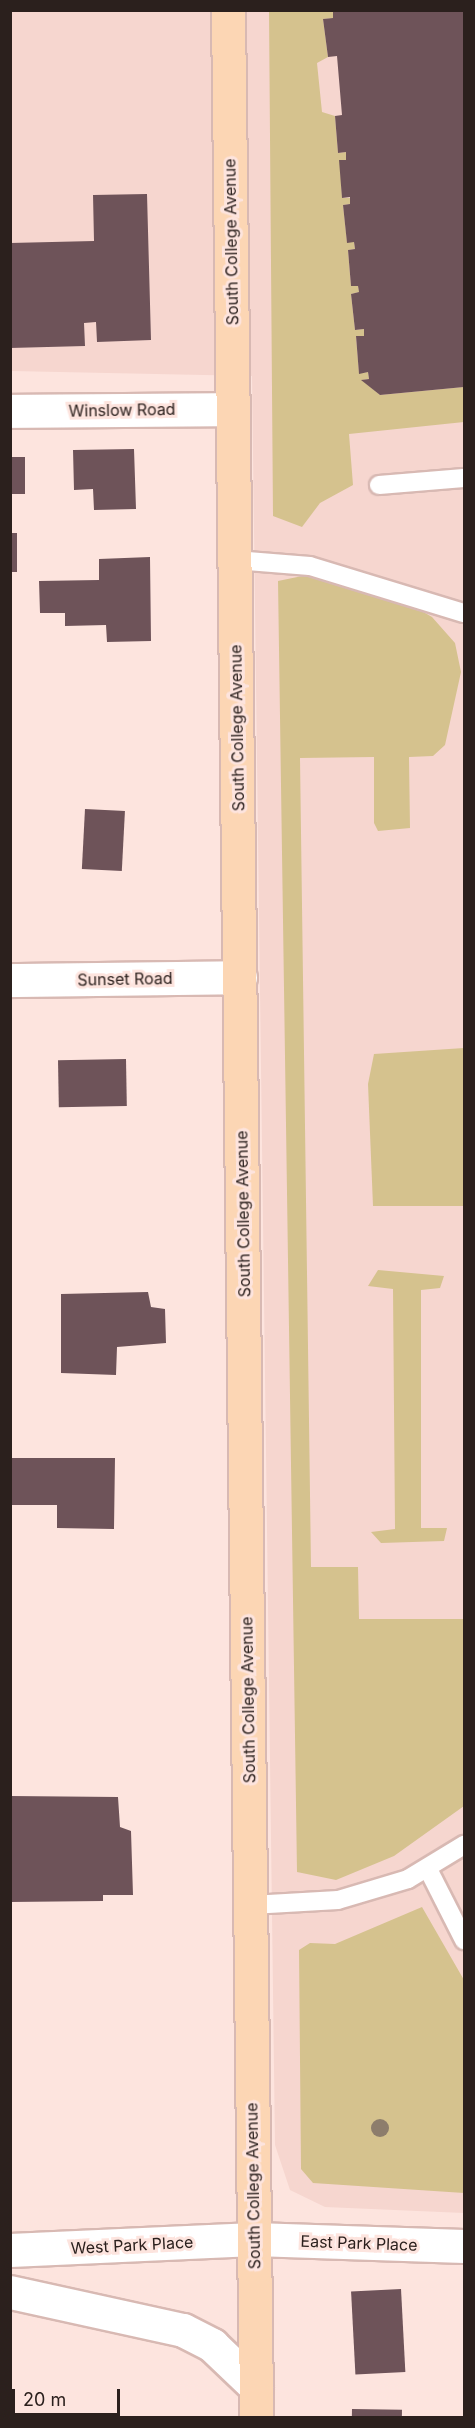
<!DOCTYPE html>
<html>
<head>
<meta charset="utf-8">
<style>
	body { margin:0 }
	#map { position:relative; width:475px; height:2428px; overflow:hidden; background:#fde4de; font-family:Inter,sans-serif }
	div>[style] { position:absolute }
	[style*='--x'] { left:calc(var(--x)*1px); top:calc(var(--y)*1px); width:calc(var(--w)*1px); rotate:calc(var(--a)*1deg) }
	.built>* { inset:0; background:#f6d6cf }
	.green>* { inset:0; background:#d5c28e }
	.building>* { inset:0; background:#6e5359; transform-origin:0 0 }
	.roads { filter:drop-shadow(2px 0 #d8b9b3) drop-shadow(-2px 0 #d8b9b3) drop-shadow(0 2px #d8b9b3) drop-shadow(0 -2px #d8b9b3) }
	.service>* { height:18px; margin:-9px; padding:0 9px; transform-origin:9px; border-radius:9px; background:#fff }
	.minor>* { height:33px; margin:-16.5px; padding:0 16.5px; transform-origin:16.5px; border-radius:16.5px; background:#fff }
	.tertiary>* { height:33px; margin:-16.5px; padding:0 16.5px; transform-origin:16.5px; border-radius:16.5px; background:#fff }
	.primary>* { height:33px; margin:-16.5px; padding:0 16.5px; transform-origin:16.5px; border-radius:16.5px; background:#fcd6b4 }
	.trees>* { width:18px; height:18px; margin:-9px; border-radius:50%; background:#8d7d6c }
	span { translate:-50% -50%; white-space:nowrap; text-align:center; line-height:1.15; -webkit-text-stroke:6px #fde4de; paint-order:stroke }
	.street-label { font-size:16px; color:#2b201d }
	.frame { position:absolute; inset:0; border:12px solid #2b201d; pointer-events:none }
	.scale { position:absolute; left:12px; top:2389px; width:108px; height:27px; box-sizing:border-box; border:3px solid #2b201d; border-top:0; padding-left:8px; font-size:18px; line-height:21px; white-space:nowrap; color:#2b201d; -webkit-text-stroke:4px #fde4de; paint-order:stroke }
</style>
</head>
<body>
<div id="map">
	<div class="built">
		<i style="clip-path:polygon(11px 11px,464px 11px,464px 2213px,325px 2207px,290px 2190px,275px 2145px,252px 376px,11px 371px)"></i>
	</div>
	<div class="green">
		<i style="clip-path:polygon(269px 11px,333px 12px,333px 18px,323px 19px,328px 57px,317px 63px,322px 112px,335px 116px,338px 153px,346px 152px,346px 160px,340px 160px,342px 198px,350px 198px,350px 204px,343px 205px,347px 242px,354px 242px,355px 249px,348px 250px,351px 286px,358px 286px,359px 292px,351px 294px,355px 330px,364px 329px,364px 336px,356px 337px,359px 373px,368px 372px,369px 379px,362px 380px,380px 395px,464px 387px,464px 422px,349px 434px,353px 485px,320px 503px,302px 527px,273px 516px)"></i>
		<i style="clip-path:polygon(307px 575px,408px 603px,432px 617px,455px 643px,461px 672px,445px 745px,433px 756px,409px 757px,410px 828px,378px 831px,374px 823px,374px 757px,300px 758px,311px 1567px,358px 1567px,359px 1619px,464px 1619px,464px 1806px,394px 1856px,336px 1880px,297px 1872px,278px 581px)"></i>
		<i style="clip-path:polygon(464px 1048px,464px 1206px,373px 1206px,368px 1084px,374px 1054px)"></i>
		<i style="clip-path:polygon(378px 1270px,444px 1276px,440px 1288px,421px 1290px,421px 1528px,447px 1528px,444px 1541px,381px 1543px,371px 1532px,395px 1529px,393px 1289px,368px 1286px)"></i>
		<i style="clip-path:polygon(422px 1907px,464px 1980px,464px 2193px,313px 2183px,301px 2169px,299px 1950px,310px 1943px,335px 1944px)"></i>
	</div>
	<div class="building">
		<i style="clip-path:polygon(333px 10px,464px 10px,464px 387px,380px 395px,361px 380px,369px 379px,368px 372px,359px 374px,356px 336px,364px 336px,364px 329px,355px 330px,351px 294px,359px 292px,358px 286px,351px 286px,348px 250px,355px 249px,354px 242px,347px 243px,343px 205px,350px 204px,350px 197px,342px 198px,339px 160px,346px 160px,346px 152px,338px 153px,335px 116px,342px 115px,337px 56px,328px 57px,323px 19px,333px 18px)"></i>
		<i style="clip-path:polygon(147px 194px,151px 340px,97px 342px,96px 322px,84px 323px,85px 346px,10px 348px,10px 243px,94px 241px,93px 195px)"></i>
		<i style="clip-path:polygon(134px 449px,136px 509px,94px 510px,93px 489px,74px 490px,73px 450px)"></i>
		<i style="left:10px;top:457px;width:15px;height:37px"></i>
		<i style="left:10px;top:533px;width:7px;height:39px"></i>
		<i style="clip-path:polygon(150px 557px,151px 641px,107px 642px,106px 625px,65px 626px,65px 613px,40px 613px,39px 581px,99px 580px,99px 559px)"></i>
		<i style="left:85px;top:809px;width:40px;height:60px;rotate:3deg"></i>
		<i style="left:126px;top:1059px;width:47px;height:68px;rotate:89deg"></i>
		<i style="clip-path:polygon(148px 1292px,151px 1307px,165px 1309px,166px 1343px,117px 1347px,116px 1375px,61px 1373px,61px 1294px)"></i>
		<i style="clip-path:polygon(10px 1458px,115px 1458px,114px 1529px,57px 1528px,57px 1505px,10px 1505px)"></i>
		<i style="clip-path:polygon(10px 1796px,118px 1797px,120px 1827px,131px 1831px,133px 1895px,103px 1895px,103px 1901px,10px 1902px)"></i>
		<i style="left:401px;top:2289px;width:83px;height:50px;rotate:87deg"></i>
		<i style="left:352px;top:2409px;width:50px;height:9px;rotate:1deg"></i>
		<i style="clip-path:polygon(74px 2414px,74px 2418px,10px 2418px,10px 2415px)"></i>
	</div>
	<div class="roads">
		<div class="service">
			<i style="--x:379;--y:485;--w:85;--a:-4.7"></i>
			<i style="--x:235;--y:560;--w:75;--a:4.6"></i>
			<i style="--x:310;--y:566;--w:161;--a:17"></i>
			<i style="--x:428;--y:1869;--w:80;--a:63.1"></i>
			<i style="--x:251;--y:1905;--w:87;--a:-3.3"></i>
			<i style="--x:338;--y:1900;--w:73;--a:-16.7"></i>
			<i style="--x:408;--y:1879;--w:66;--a:-31.3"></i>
		</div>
		<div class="minor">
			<i style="--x:10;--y:411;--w:223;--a:-0.5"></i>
			<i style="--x:10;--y:980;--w:230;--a:-0.7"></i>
		</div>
		<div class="tertiary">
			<i style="--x:10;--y:2250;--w:244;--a:-2.6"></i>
			<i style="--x:254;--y:2239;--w:210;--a:1.9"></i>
			<i style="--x:10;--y:2292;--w:177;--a:12.4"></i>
			<i style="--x:183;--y:2330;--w:33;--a:27"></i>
			<i style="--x:212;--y:2345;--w:61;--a:43.7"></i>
		</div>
		<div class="primary">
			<i style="--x:228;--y:10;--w:2408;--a:89.33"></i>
		</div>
	</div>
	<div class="trees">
		<i style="left:380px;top:2128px"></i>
	</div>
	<div class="street-label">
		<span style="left:231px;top:242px;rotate:-91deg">South College Avenue</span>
		<span style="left:122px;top:410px;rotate:-1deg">Winslow Road</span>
		<span style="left:237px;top:728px;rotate:-91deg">South College Avenue</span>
		<span style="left:125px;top:979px;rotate:-1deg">Sunset Road</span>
		<span style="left:243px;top:1214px;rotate:-91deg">South College Avenue</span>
		<span style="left:248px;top:1700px;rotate:-91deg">South College Avenue</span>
		<span style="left:253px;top:2186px;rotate:-91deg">South College Avenue</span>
		<span style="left:359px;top:2243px;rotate:2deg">East Park Place</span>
		<span style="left:132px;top:2245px;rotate:-3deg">West Park Place</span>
	</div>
	<div class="frame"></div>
	<div class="scale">20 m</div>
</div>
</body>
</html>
